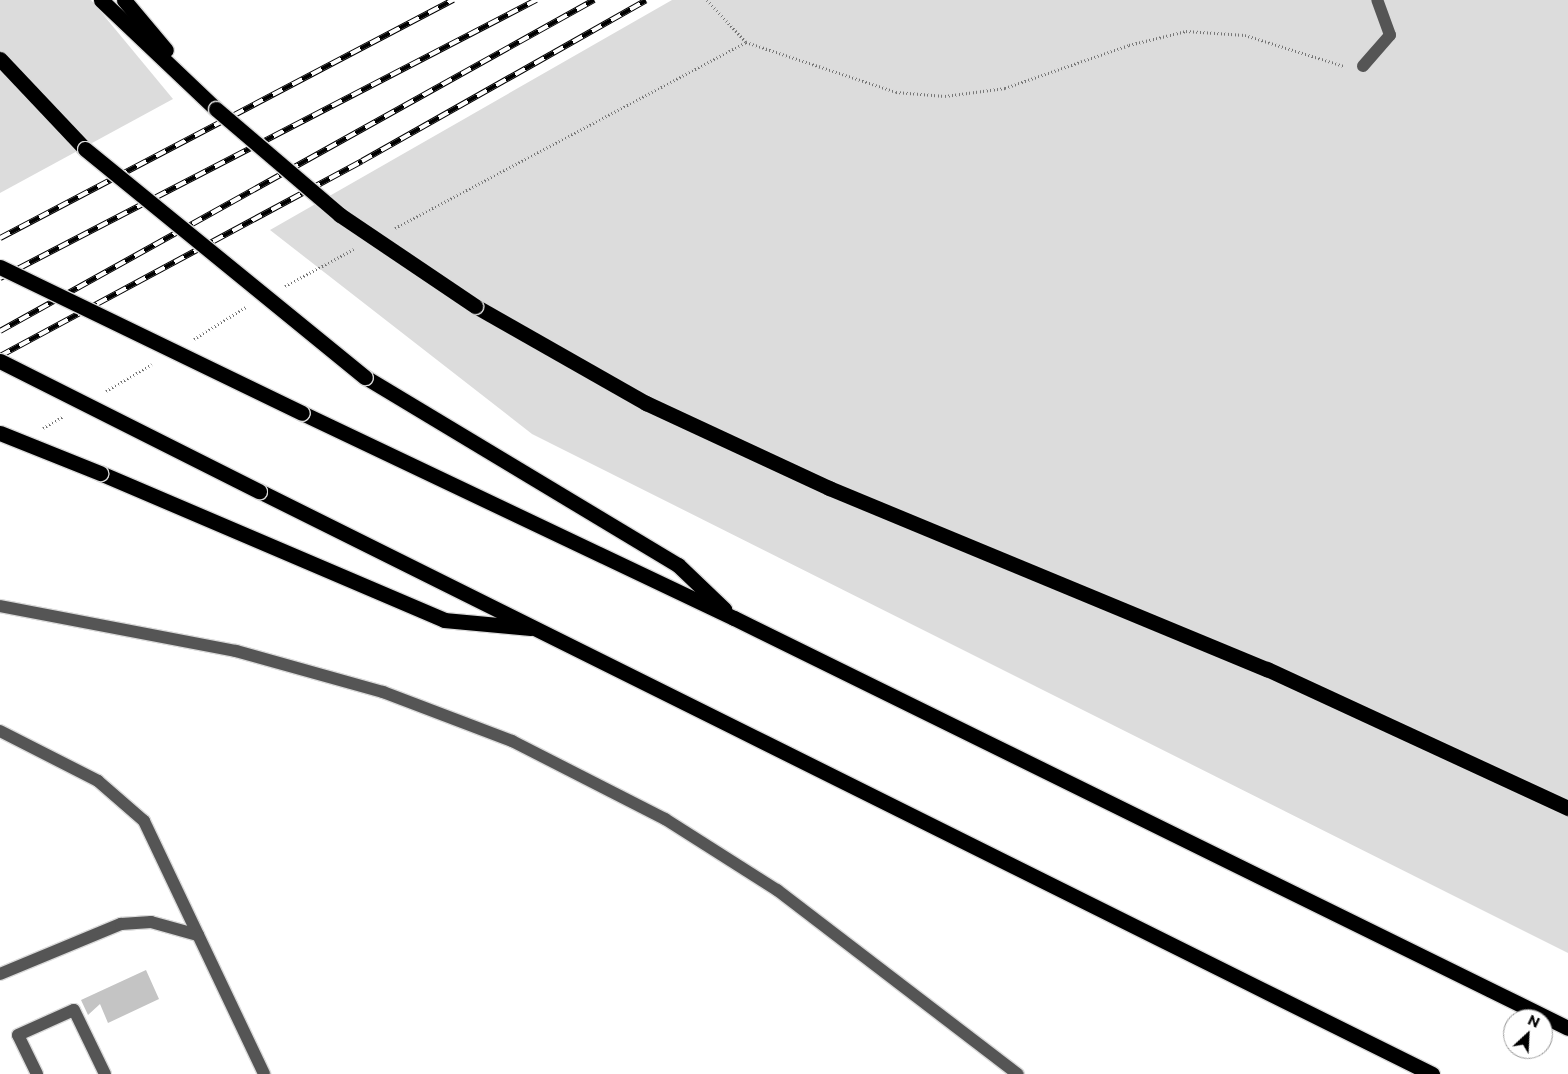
<!DOCTYPE html>
<html>
<head>
<meta charset="utf-8">
<style>
	body { margin:0 }
	#map { position:relative; width:1568px; height:1074px; overflow:hidden; background:#fff; font-family:Montserrat,sans-serif }
	div>[style] { position:absolute }
	[style*='--x'] { left:calc(var(--x)*1px); top:calc(var(--y)*1px); width:calc(var(--w)*1px); rotate:calc(var(--a)*1deg) }
	.green>* { inset:0; background:#dcdcdc }
	.building>* { inset:0; background:#c4c4c4 }
	.path>* { height:3px; margin-top:-1.5px; transform-origin:0; background:repeating-linear-gradient(90deg,#777 0 1px,transparent 0 3.5px) }
	.roads { filter:drop-shadow(1px 0 #dbdbdb) drop-shadow(-1px 0 #dbdbdb) drop-shadow(0 1px #dbdbdb) drop-shadow(0 -1px #dbdbdb) }
	.minor>* { height:12px; margin:-6px; padding:0 6px; transform-origin:6px; border-radius:6px; background:#555 }
	.highway>* { height:15px; margin:-7.5px; padding:0 7.5px; transform-origin:7.5px; border-radius:7.5px; background:#000 }
	.rail>* { height:5.5px; margin-top:-2.75px; transform-origin:0; background:repeating-linear-gradient(90deg,#fff 0 11px,#000 0 22px); box-sizing:border-box; border-block:1px solid #000 }
	.bridges { filter:drop-shadow(1px 0 #dbdbdb) drop-shadow(-1px 0 #dbdbdb) drop-shadow(0 1px #dbdbdb) drop-shadow(0 -1px #dbdbdb) }
	.highway-bridge>* { height:15px; margin:-7.5px; padding:0 7.5px; transform-origin:7.5px; border-radius:7.5px; background:#000 }
	span { translate:-50% -50%; white-space:nowrap; text-align:center; line-height:1.15; -webkit-text-stroke:4px #fff; paint-order:stroke }
	.north { position:absolute; left:1503px; top:1009px; width:50px; height:50px; box-sizing:border-box; background:#fff; border:1px solid #999; border-radius:50%; rotate:25deg; font-size:14px; font-weight:700; line-height:20px; text-align:center; color:#000 }
	.north::after { content:''; display:block; margin:auto; width:18px; height:22px; background:#000; clip-path:polygon(50% 0,100% 100%,50% 72%,0 100%) }
</style>
</head>
<body>
<div id="map">
	<div class="green">
		<i style="clip-path:polygon(0 0,91px 0,173px 99px,0 193px)"></i>
		<i style="clip-path:polygon(672px 0,1568px 0,1568px 953px,532px 434px,270px 230px)"></i>
	</div>
	<div class="building">
		<i style="clip-path:polygon(146px 970px,159px 999px,108px 1023px,100px 1004px,88px 1015px,81px 1000px)"></i>
	</div>
	<div class="path">
		<i style="--x:707;--y:0;--w:57;--a:47.1"></i>
		<i style="--x:395;--y:228;--w:397;--a:-27.9"></i>
		<i style="--x:746;--y:42;--w:158;--a:18.4"></i>
		<i style="--x:896;--y:92;--w:49;--a:4.7"></i>
		<i style="--x:945;--y:96;--w:61;--a:-7.6"></i>
		<i style="--x:1005;--y:88;--w:131;--a:-19.1"></i>
		<i style="--x:1129;--y:45;--w:59;--a:-13.8"></i>
		<i style="--x:1186;--y:31;--w:59;--a:3.9"></i>
		<i style="--x:1245;--y:35;--w:104;--a:17.4"></i>
		<i style="--x:285;--y:286;--w:78;--a:-28.2"></i>
		<i style="--x:194;--y:339;--w:61;--a:-31.6"></i>
		<i style="--x:106;--y:391;--w:53;--a:-30.4"></i>
		<i style="--x:43;--y:428;--w:24;--a:-30"></i>
	</div>
	<div class="roads">
		<div class="minor">
			<i style="--x:1363;--y:66;--w:41;--a:-48.9"></i>
			<i style="--x:1390;--y:35;--w:37;--a:-110"></i>
			<i style="--x:0;--y:606;--w:240;--a:10.8"></i>
			<i style="--x:236;--y:651;--w:153;--a:15.6"></i>
			<i style="--x:383;--y:692;--w:138;--a:20.8"></i>
			<i style="--x:512;--y:741;--w:172;--a:27"></i>
			<i style="--x:665;--y:819;--w:133;--a:32.4"></i>
			<i style="--x:777;--y:890;--w:303;--a:37.4"></i>
			<i style="--x:0;--y:731;--w:110;--a:27"></i>
			<i style="--x:98;--y:781;--w:61;--a:41"></i>
			<i style="--x:144;--y:821;--w:280;--a:64.6"></i>
			<i style="--x:0;--y:974;--w:131;--a:-22.5"></i>
			<i style="--x:121;--y:924;--w:30;--a:-4"></i>
			<i style="--x:151;--y:922;--w:49;--a:15.5"></i>
			<i style="--x:37;--y:1074;--w:43;--a:-116"></i>
			<i style="--x:18;--y:1035;--w:61;--a:-24.1"></i>
			<i style="--x:74;--y:1010;--w:71;--a:64.2"></i>
		</div>
		<div class="highway">
			<i style="--x:101;--y:0;--w:158;--a:43.5"></i>
			<i style="--x:124;--y:0;--w:65;--a:50"></i>
			<i style="--x:0;--y:59;--w:124;--a:46.6"></i>
			<i style="--x:475;--y:306;--w:197;--a:29.6"></i>
			<i style="--x:646;--y:403;--w:202;--a:24.9"></i>
			<i style="--x:829;--y:488;--w:474;--a:22.5"></i>
			<i style="--x:1267;--y:669;--w:332;--a:24.8"></i>
			<i style="--x:365;--y:377;--w:365;--a:31"></i>
			<i style="--x:678;--y:565;--w:64;--a:43.7"></i>
			<i style="--x:302;--y:413;--w:478;--a:25.4"></i>
			<i style="--x:734;--y:618;--w:929;--a:26.18"></i>
			<i style="--x:100;--y:473;--w:374;--a:23.1"></i>
			<i style="--x:444;--y:620;--w:87;--a:5.3"></i>
			<i style="--x:259;--y:491;--w:1310;--a:26.43"></i>
		</div>
	</div>
	<div class="rail">
		<i style="--x:0;--y:238;--w:512;--a:-27.72"></i>
		<i style="--x:0;--y:278;--w:604;--a:-27.41"></i>
		<i style="--x:0;--y:331;--w:680;--a:-29.13"></i>
		<i style="--x:0;--y:356;--w:411;--a:-28.3"></i>
		<i style="--x:362;--y:161;--w:326;--a:-29.5"></i>
	</div>
	<div class="bridges">
		<div class="highway-bridge">
			<i style="--x:216;--y:109;--w:163;--a:40.5"></i>
			<i style="--x:340;--y:215;--w:163;--a:34"></i>
			<i style="--x:85;--y:149;--w:361;--a:39.2"></i>
			<i style="--x:0;--y:267;--w:335;--a:25.8"></i>
			<i style="--x:0;--y:361;--w:290;--a:26.7"></i>
			<i style="--x:0;--y:433;--w:108;--a:21.8"></i>
		</div>
	</div>
	<div class="north">N</div>
</div>
</body>
</html>
